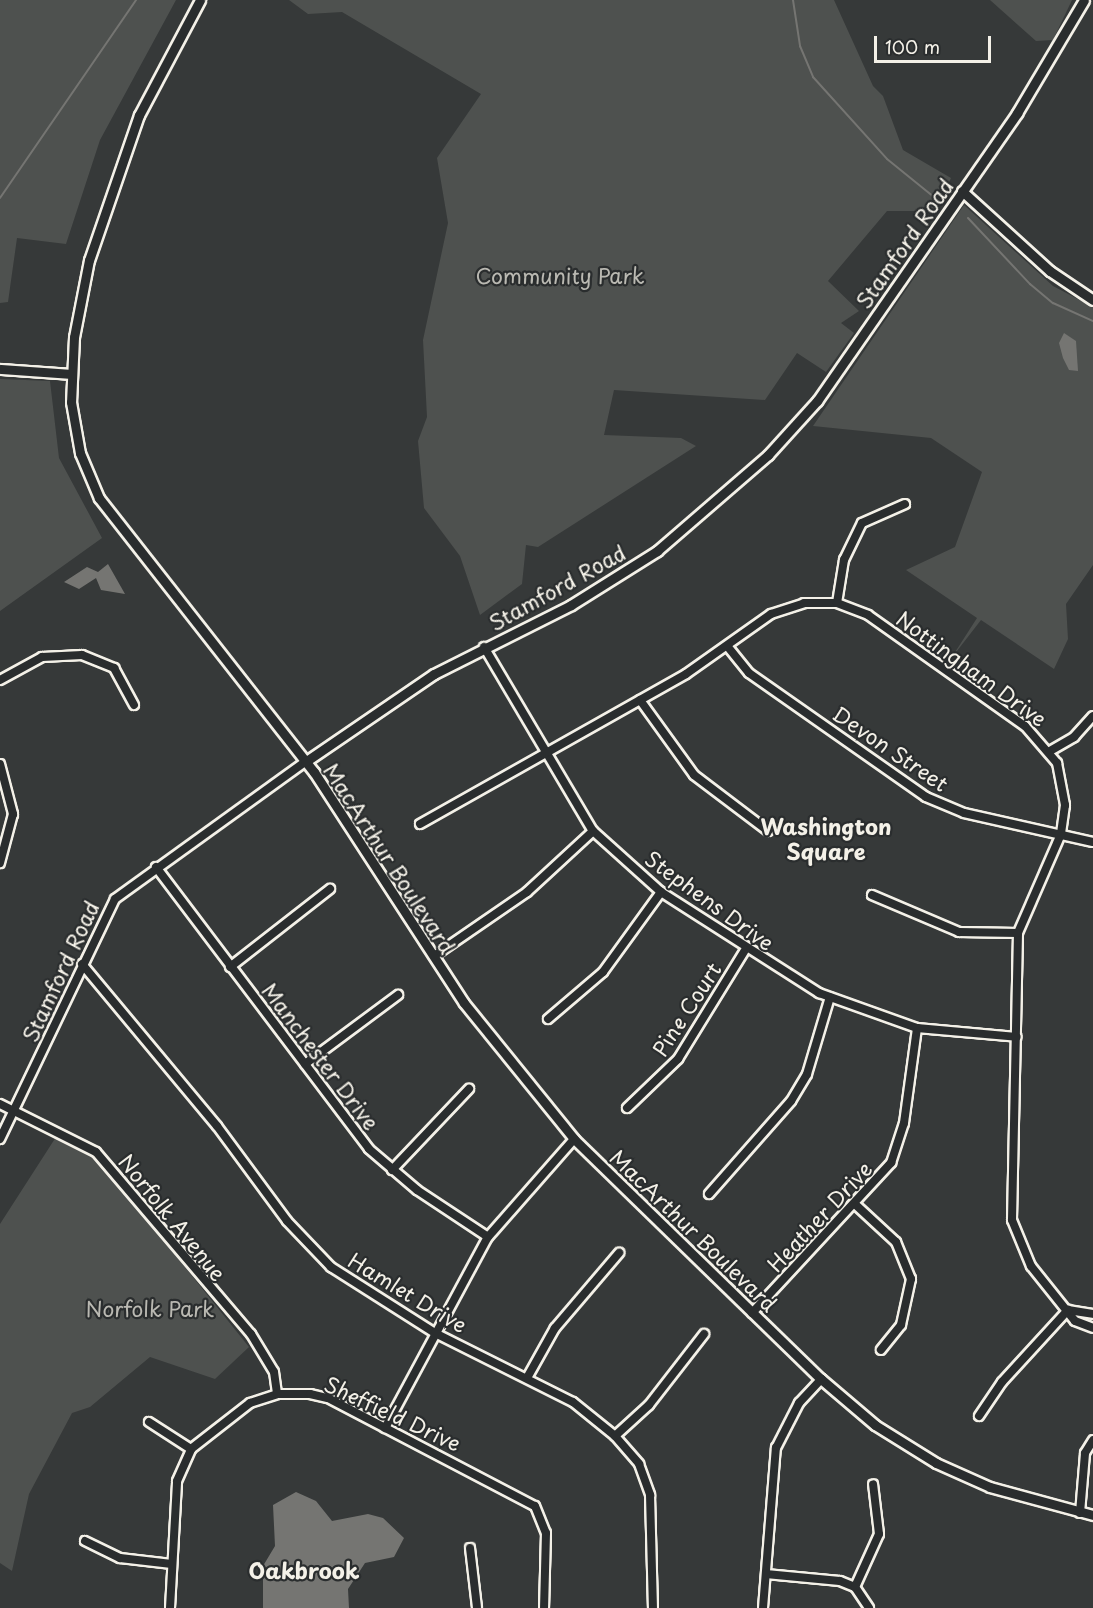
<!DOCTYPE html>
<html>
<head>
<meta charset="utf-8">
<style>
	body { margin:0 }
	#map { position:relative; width:1093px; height:1608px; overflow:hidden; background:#363939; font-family:"Playpen Sans",sans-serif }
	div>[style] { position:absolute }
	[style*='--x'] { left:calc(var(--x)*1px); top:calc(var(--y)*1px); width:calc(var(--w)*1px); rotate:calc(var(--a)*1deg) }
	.green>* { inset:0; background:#4e514f }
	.water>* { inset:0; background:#757572 }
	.stream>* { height:2px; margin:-1px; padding:0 1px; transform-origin:1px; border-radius:1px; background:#757572 }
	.roads { filter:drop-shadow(2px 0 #f4f1e8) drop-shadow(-2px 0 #f4f1e8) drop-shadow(0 2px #f4f1e8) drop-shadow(0 -2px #f4f1e8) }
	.minor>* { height:8px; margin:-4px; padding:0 4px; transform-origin:4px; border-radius:4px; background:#2a2d2e }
	.tertiary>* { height:9px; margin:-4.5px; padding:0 4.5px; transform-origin:4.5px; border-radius:4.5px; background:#2a2d2e }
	span { translate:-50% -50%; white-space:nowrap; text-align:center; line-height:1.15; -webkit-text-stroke:4.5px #2a2d2e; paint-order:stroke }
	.street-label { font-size:21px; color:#f4f1e8 }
	.park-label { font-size:21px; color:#bab9b2 }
	.neighbourhood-label { font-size:22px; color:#f4f1e8; font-weight:700 }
	.scale { position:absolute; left:874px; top:36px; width:117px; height:27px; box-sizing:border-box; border:3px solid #f4f1e8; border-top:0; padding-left:8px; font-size:18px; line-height:21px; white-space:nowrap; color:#f4f1e8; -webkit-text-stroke:4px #2a2d2e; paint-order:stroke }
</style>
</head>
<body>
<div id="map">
	<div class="green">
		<i style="clip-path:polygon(0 0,176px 0,100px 140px,66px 244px,17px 238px,8px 302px,0 303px)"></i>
		<i style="clip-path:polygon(289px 0,834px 0,873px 86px,883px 96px,903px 150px,951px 178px,936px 211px,887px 211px,828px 281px,859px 311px,841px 323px,854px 333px,826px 372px,797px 353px,765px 400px,614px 390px,604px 435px,681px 438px,696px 446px,538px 547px,526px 545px,522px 584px,480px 615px,460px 556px,424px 508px,418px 441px,427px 417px,423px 340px,448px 223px,437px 158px,481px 94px,342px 12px,308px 14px)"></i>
		<i style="clip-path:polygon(990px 0,1072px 0,1053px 40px,1036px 41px)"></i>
		<i style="clip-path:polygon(964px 205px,1053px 286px,1093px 307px,1093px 565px,1066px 604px,1068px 639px,1054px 669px,981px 620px,950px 660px,977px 618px,906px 570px,955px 547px,982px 472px,931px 438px,813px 426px)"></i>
		<i style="clip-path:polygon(0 379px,50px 381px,59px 458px,102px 538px,0 611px)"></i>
		<i style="clip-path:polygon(56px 1137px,100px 1161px,249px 1347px,215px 1379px,150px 1357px,90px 1407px,72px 1413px,29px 1494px,12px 1571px,0 1563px,0 1224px)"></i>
	</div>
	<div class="water">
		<i style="clip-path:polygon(1064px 333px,1076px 341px,1078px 371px,1069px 370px,1063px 358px,1059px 343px)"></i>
		<i style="clip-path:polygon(108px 564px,125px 594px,101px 590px,96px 578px,79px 589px,64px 582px,87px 567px,98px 572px)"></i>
		<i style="clip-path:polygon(296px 1492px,316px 1501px,332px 1521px,368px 1514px,383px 1518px,404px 1538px,394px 1557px,365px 1563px,348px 1589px,349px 1608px,263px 1608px,263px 1566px,275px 1546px,273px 1505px)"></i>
	</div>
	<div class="stream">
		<i style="--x:793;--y:0;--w:47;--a:81.3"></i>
		<i style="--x:800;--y:46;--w:34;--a:67"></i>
		<i style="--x:813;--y:77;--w:110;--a:47.9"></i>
		<i style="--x:887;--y:159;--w:60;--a:39"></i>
		<i style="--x:0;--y:198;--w:240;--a:-55.5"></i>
		<i style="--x:968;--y:218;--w:91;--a:46.8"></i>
		<i style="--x:1030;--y:284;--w:30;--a:40"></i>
		<i style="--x:1053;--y:303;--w:44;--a:24.2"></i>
	</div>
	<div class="roads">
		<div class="minor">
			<i style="--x:837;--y:603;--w:44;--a:-80.8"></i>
			<i style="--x:844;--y:560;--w:41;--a:-64.1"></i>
			<i style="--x:862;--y:523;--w:47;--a:-23.8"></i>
			<i style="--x:484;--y:647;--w:214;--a:59.4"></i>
			<i style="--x:593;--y:831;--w:91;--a:41.9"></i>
			<i style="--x:661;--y:892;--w:188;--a:32.6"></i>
			<i style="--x:819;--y:993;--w:104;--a:19.7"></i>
			<i style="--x:917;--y:1028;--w:100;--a:5.1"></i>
			<i style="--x:728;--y:647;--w:33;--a:51"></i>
			<i style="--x:749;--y:673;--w:216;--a:35"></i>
			<i style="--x:926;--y:797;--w:41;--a:22.8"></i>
			<i style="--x:964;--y:813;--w:132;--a:12.7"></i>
			<i style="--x:0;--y:680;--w:48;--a:-28.7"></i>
			<i style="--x:42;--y:657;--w:40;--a:-2.9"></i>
			<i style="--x:82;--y:655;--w:35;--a:22"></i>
			<i style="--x:114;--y:668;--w:42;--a:61.6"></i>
			<i style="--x:640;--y:700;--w:92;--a:54.2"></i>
			<i style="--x:694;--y:775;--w:93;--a:37.1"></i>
			<i style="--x:1050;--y:751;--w:28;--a:-30"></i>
			<i style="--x:1074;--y:737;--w:28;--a:-48"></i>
			<i style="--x:0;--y:764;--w:52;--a:75.4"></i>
			<i style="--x:13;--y:814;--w:51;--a:104.9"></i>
			<i style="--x:420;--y:824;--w:305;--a:-29.4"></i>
			<i style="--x:686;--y:674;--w:104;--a:-35.2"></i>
			<i style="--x:771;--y:614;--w:35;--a:-18"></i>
			<i style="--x:804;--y:603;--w:33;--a:0"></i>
			<i style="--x:837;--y:603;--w:33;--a:21"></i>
			<i style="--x:868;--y:615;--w:192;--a:35.3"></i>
			<i style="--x:1025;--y:726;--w:49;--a:49.1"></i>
			<i style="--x:1057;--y:763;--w:43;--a:79.2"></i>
			<i style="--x:1065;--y:805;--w:29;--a:98"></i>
			<i style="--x:1061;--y:834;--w:108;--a:113.5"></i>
			<i style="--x:1018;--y:933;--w:287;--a:91.2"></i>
			<i style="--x:1012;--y:1220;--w:50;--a:67.6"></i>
			<i style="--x:1031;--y:1266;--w:70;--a:51.3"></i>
			<i style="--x:1075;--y:1321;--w:19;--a:21"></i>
			<i style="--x:156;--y:867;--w:353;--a:52.9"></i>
			<i style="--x:369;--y:1149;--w:63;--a:40.5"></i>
			<i style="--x:417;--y:1190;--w:85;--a:33.5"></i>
			<i style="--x:872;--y:895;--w:95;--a:23"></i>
			<i style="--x:959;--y:932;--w:59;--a:1"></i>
			<i style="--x:434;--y:956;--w:113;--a:-34.5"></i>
			<i style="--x:527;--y:892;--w:90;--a:-42.7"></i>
			<i style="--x:82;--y:964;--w:211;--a:50.2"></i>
			<i style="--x:217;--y:1126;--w:118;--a:53.6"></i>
			<i style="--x:287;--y:1221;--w:64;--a:46.3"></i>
			<i style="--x:331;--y:1267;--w:123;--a:32.4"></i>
			<i style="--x:435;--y:1333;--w:154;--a:26.6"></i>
			<i style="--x:573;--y:1402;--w:54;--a:39"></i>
			<i style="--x:615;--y:1436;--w:37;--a:49"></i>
			<i style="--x:639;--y:1464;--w:33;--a:70"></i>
			<i style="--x:650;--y:1495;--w:113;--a:88.5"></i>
			<i style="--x:230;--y:967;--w:127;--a:-38"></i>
			<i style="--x:548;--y:1019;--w:72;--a:-40.5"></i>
			<i style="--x:603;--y:972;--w:99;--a:-54.1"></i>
			<i style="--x:305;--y:1064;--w:116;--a:-36.6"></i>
			<i style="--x:0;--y:1104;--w:107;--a:26.6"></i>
			<i style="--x:96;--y:1152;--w:239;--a:49.6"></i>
			<i style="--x:251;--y:1334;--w:44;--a:58.8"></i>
			<i style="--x:274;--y:1372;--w:22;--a:82"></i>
			<i style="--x:627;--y:1108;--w:71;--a:-43.9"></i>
			<i style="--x:678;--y:1059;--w:128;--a:-58.4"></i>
			<i style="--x:0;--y:1139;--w:266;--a:-64.4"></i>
			<i style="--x:115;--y:899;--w:234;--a:-35.8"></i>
			<i style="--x:392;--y:1170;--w:112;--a:-46.5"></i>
			<i style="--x:709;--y:1194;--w:124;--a:-48.6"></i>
			<i style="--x:791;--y:1101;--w:31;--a:-59"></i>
			<i style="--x:807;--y:1074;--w:80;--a:-73.4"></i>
			<i style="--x:857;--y:1206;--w:53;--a:42.7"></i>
			<i style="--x:896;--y:1242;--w:40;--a:68"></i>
			<i style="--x:911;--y:1279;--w:47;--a:102.3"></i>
			<i style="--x:901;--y:1325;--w:32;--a:129"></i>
			<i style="--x:1068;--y:1310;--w:25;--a:9"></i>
			<i style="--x:752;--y:1313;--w:205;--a:-47.2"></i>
			<i style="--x:891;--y:1163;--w:42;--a:-72"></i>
			<i style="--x:904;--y:1123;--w:96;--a:-82.2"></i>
			<i style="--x:527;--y:1378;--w:57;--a:-60.8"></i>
			<i style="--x:555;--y:1328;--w:99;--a:-49.5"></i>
			<i style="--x:979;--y:1416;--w:41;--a:-55.9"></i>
			<i style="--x:1002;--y:1382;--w:98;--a:-47.5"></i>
			<i style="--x:149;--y:1422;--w:50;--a:32.7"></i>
			<i style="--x:385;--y:1428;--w:217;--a:-61.7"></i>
			<i style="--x:488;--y:1237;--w:130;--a:-48.7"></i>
			<i style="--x:615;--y:1436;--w:46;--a:-42.4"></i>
			<i style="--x:649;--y:1405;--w:90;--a:-52.2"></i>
			<i style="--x:1080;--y:1513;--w:60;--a:-85.2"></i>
			<i style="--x:1085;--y:1453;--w:15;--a:-58"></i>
			<i style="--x:85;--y:1541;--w:39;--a:26"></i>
			<i style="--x:120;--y:1558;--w:52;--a:6.6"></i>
			<i style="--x:470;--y:1548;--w:60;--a:83.3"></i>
			<i style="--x:766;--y:1574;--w:74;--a:5.4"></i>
			<i style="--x:840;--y:1581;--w:16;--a:22"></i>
			<i style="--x:855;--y:1587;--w:25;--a:56"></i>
			<i style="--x:855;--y:1587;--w:58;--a:-65.6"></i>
			<i style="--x:879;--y:1534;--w:50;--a:-96.8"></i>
			<i style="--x:170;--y:1608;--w:127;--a:-86.8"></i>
			<i style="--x:177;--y:1481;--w:35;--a:-66"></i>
			<i style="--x:191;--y:1449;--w:75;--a:-37.9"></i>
			<i style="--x:250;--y:1403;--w:28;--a:-18"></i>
			<i style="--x:277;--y:1394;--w:33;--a:0"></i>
			<i style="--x:310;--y:1394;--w:18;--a:13"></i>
			<i style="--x:328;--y:1398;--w:233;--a:27.6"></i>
			<i style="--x:535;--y:1506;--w:29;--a:68"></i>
			<i style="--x:546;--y:1533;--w:75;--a:91.5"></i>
			<i style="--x:763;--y:1608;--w:161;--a:-85.4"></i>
			<i style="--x:776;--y:1448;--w:51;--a:-62.9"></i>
			<i style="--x:799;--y:1403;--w:33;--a:-47"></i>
		</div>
		<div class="tertiary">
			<i style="--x:200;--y:0;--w:130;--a:117.9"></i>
			<i style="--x:139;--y:115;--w:153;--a:109"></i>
			<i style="--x:89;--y:260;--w:78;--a:101"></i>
			<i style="--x:74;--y:337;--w:65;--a:92.6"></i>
			<i style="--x:71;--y:402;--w:52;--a:80"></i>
			<i style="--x:80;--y:453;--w:49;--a:67.1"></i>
			<i style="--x:99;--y:498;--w:348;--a:51.9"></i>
			<i style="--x:314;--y:772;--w:275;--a:57"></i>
			<i style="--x:464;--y:1003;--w:175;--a:51"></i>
			<i style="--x:574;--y:1139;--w:344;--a:44.2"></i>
			<i style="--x:821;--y:1379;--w:71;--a:40.4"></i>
			<i style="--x:875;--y:1425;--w:72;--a:31.9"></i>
			<i style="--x:936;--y:1463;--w:59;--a:24"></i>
			<i style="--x:990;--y:1487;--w:107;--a:15.2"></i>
			<i style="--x:962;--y:191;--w:119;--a:42.3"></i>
			<i style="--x:1050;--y:271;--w:52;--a:34"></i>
			<i style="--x:0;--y:369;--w:71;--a:4"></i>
			<i style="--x:305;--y:762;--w:156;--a:-34.3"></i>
			<i style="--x:434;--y:674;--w:153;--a:-26.7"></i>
			<i style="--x:571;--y:605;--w:102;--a:-32.1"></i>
			<i style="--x:657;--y:551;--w:147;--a:-40.9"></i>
			<i style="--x:768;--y:455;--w:73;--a:-47.8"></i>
			<i style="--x:817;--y:401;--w:351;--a:-55.2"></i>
			<i style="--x:1017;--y:113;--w:131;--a:-59.3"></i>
		</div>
	</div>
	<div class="street-label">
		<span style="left:904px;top:243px;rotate:-55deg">Stamford Road</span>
		<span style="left:557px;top:587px;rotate:-29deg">Stamford Road</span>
		<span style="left:972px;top:668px;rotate:36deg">Nottingham Drive</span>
		<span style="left:891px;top:748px;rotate:34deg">Devon Street</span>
		<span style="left:390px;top:858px;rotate:57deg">MacArthur Boulevard</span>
		<span style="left:710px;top:900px;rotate:36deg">Stephens Drive</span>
		<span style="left:60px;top:971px;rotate:-65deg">Stamford Road</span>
		<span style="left:686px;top:1009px;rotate:-57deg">Pine Court</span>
		<span style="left:321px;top:1056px;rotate:53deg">Manchester Drive</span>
		<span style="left:819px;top:1216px;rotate:-47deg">Heather Drive</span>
		<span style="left:173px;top:1217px;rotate:51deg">Norfolk Avenue</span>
		<span style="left:694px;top:1230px;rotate:44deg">MacArthur Boulevard</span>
		<span style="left:408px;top:1292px;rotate:31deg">Hamlet Drive</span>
		<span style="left:393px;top:1413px;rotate:25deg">Sheffield Drive</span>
	</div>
	<div class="park-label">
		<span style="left:560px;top:275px">Community Park</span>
		<span style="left:150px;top:1308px">Norfolk Park</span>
	</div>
	<div class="neighbourhood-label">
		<span style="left:826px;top:838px">Washington<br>Square</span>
		<span style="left:304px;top:1570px">Oakbrook</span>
	</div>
	<div class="scale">100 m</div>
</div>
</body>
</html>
